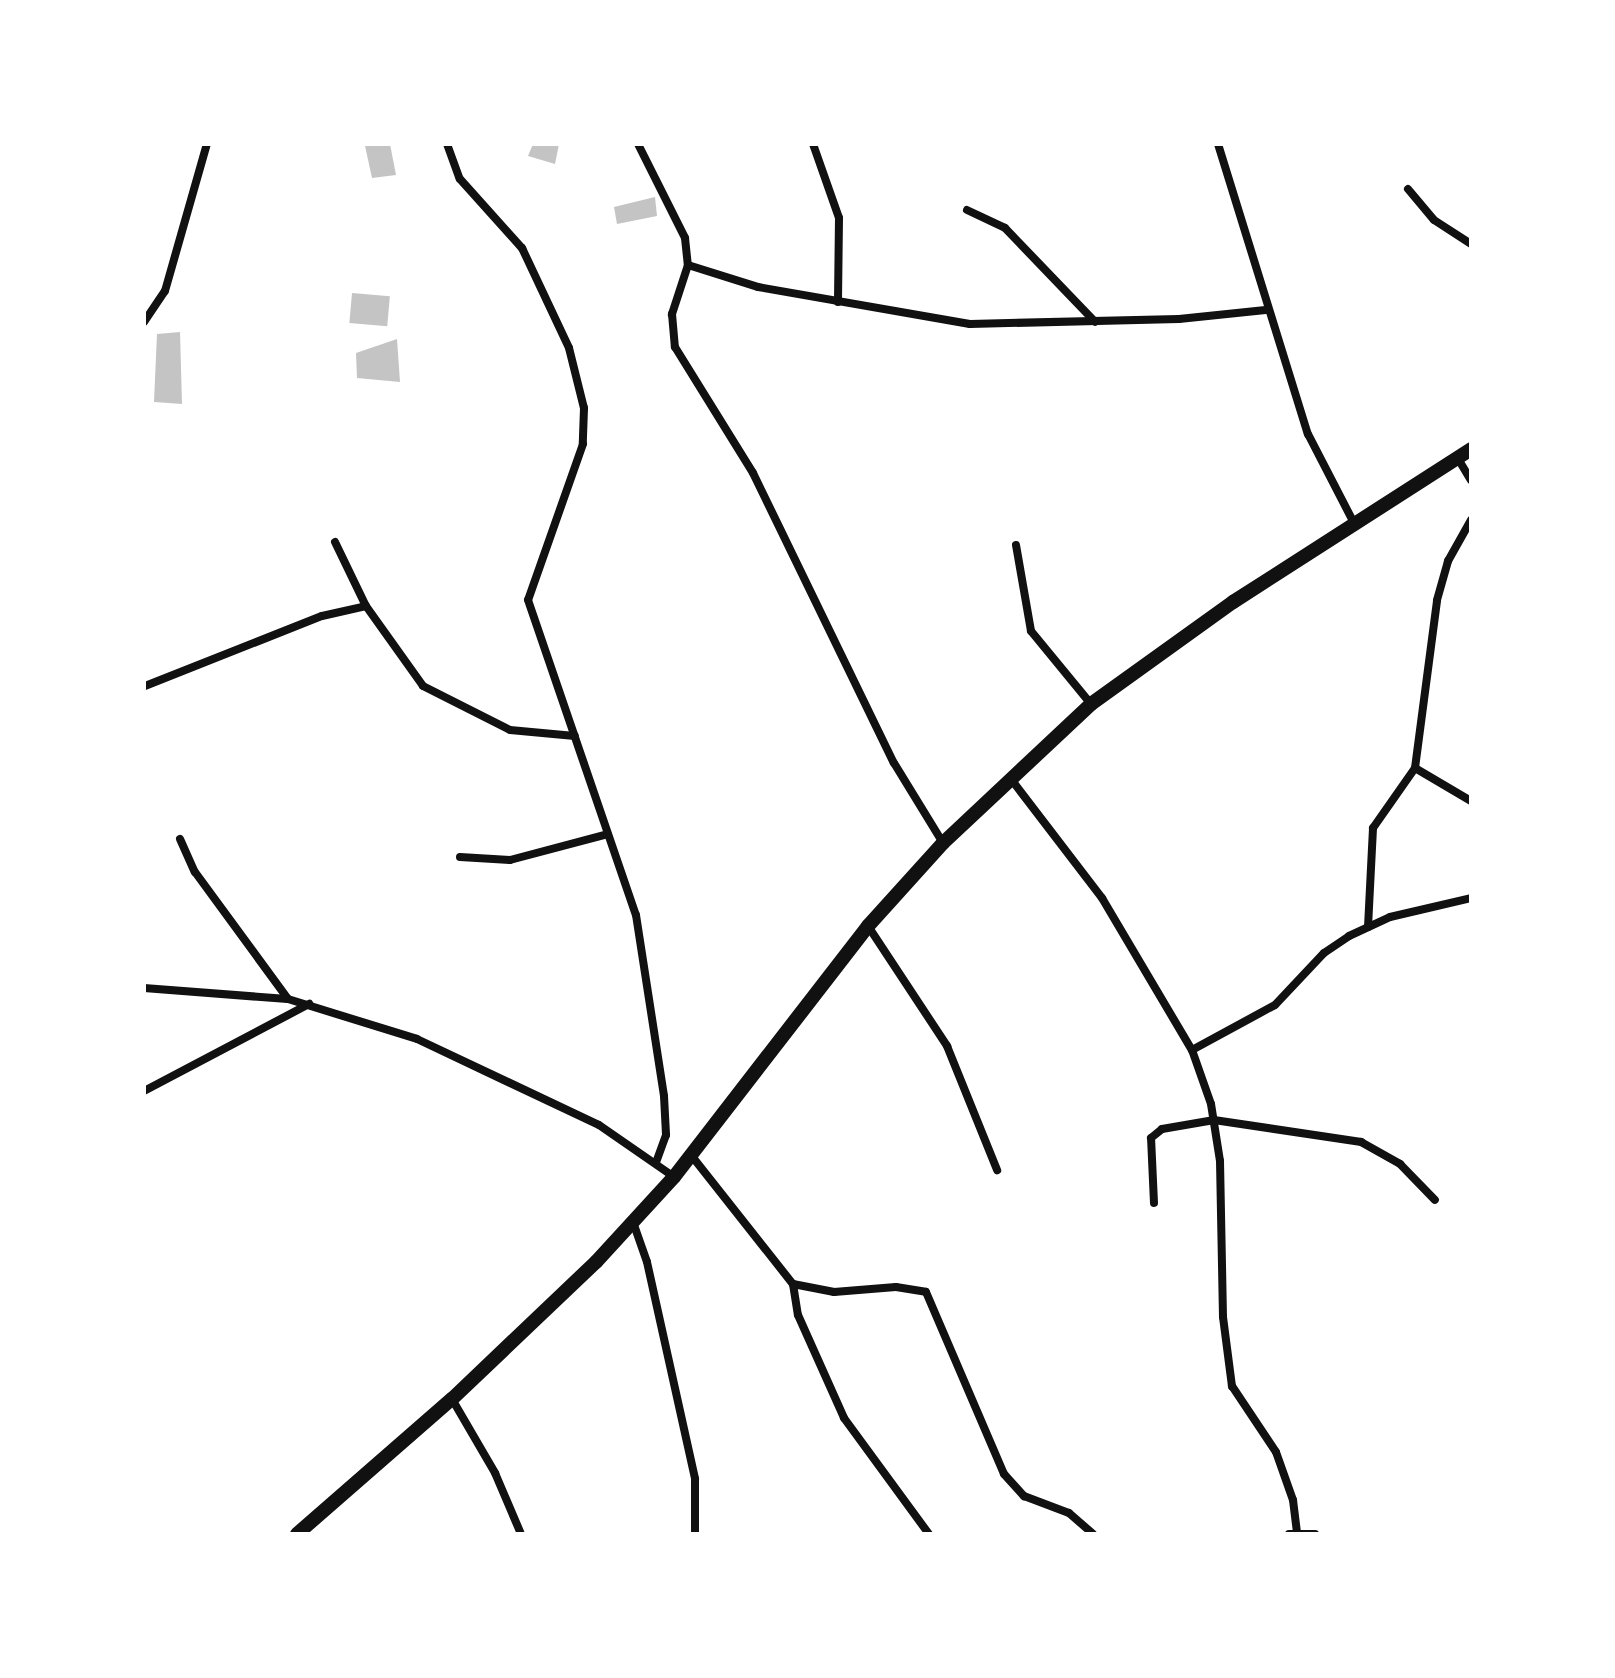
<!DOCTYPE html>
<html>
<head>
<meta charset="utf-8">
<style>
	body { margin:0 }
	#map { position:relative; width:1615px; height:1678px; overflow:hidden; background:#fff; font-family:Arial,sans-serif }
	div>[style] { position:absolute }
	[style*='--x'] { left:calc(var(--x)*1px); top:calc(var(--y)*1px); width:calc(var(--w)*1px); rotate:calc(var(--a)*1deg) }
	.building>* { inset:0; background:#c4c4c4; transform-origin:0 0 }
	.minor>* { height:8px; margin:-4px; padding:0 4px; transform-origin:4px; border-radius:4px; background:#111 }
	.secondary>* { height:14px; margin:-7px; padding:0 7px; transform-origin:7px; border-radius:7px; background:#111 }
	span { translate:-50% -50%; white-space:nowrap; text-align:center; line-height:1.15; -webkit-text-stroke:7px #fff; paint-order:stroke }
	.frame { position:absolute; inset:0; border:146px solid #fff; pointer-events:none }
</style>
</head>
<body>
<div id="map">
	<div class="building">
		<i style="clip-path:polygon(390px 144px,396px 175px,372px 178px,365px 146px)"></i>
		<i style="clip-path:polygon(533px 144px,559px 144px,555px 164px,528px 156px)"></i>
		<i style="clip-path:polygon(655px 197px,657px 216px,617px 224px,614px 207px)"></i>
		<i style="left:352px;top:293px;width:38px;height:30px;rotate:5deg"></i>
		<i style="clip-path:polygon(180px 332px,182px 404px,154px 402px,157px 334px)"></i>
		<i style="clip-path:polygon(397px 339px,400px 382px,357px 378px,356px 353px)"></i>
	</div>
	<div class="minor">
		<i style="--x:447;--y:144;--w:37;--a:70"></i>
		<i style="--x:460;--y:179;--w:93;--a:48.1"></i>
		<i style="--x:522;--y:248;--w:110;--a:64.8"></i>
		<i style="--x:569;--y:348;--w:62;--a:76"></i>
		<i style="--x:584;--y:408;--w:36;--a:92"></i>
		<i style="--x:583;--y:444;--w:165;--a:109.4"></i>
		<i style="--x:528;--y:600;--w:333;--a:71.1"></i>
		<i style="--x:636;--y:915;--w:183;--a:81.2"></i>
		<i style="--x:664;--y:1096;--w:39;--a:87"></i>
		<i style="--x:666;--y:1135;--w:29;--a:110"></i>
		<i style="--x:638;--y:144;--w:105;--a:63.4"></i>
		<i style="--x:685;--y:238;--w:27;--a:84"></i>
		<i style="--x:688;--y:265;--w:52;--a:108.1"></i>
		<i style="--x:672;--y:314;--w:33;--a:85"></i>
		<i style="--x:675;--y:347;--w:148;--a:58.2"></i>
		<i style="--x:753;--y:473;--w:322;--a:64.1"></i>
		<i style="--x:894;--y:763;--w:94;--a:58.5"></i>
		<i style="--x:813;--y:144;--w:78;--a:70.6"></i>
		<i style="--x:839;--y:218;--w:84;--a:90.7"></i>
		<i style="--x:1218;--y:144;--w:304;--a:72.8"></i>
		<i style="--x:1308;--y:434;--w:100;--a:62.7"></i>
		<i style="--x:1408;--y:189;--w:40;--a:50"></i>
		<i style="--x:1434;--y:220;--w:44;--a:33"></i>
		<i style="--x:967;--y:210;--w:42;--a:25.3"></i>
		<i style="--x:1005;--y:228;--w:130;--a:46.2"></i>
		<i style="--x:688;--y:265;--w:73;--a:17.4"></i>
		<i style="--x:758;--y:287;--w:215;--a:9.9"></i>
		<i style="--x:970;--y:324;--w:209;--a:-1.4"></i>
		<i style="--x:1179;--y:319;--w:87;--a:-5.9"></i>
		<i style="--x:144;--y:322;--w:37;--a:-56"></i>
		<i style="--x:165;--y:291;--w:153;--a:-74.1"></i>
		<i style="--x:1457;--y:457;--w:27;--a:59"></i>
		<i style="--x:335;--y:542;--w:71;--a:64.2"></i>
		<i style="--x:366;--y:606;--w:98;--a:54.5"></i>
		<i style="--x:423;--y:686;--w:97;--a:26.8"></i>
		<i style="--x:510;--y:730;--w:65;--a:5.3"></i>
		<i style="--x:1016;--y:545;--w:87;--a:80.1"></i>
		<i style="--x:1031;--y:631;--w:94;--a:50.6"></i>
		<i style="--x:145;--y:686;--w:190;--a:-21.6"></i>
		<i style="--x:322;--y:616;--w:45;--a:-12.8"></i>
		<i style="--x:1415;--y:768;--w:169;--a:-82.5"></i>
		<i style="--x:1437;--y:600;--w:41;--a:-74.2"></i>
		<i style="--x:1448;--y:561;--w:47;--a:-60.7"></i>
		<i style="--x:1011;--y:779;--w:150;--a:52.6"></i>
		<i style="--x:1102;--y:898;--w:177;--a:59.4"></i>
		<i style="--x:1192;--y:1050;--w:57;--a:70.6"></i>
		<i style="--x:1211;--y:1104;--w:58;--a:81"></i>
		<i style="--x:1220;--y:1161;--w:156;--a:88.9"></i>
		<i style="--x:1223;--y:1317;--w:70;--a:82.6"></i>
		<i style="--x:1232;--y:1386;--w:79;--a:56.3"></i>
		<i style="--x:1276;--y:1452;--w:51;--a:70.5"></i>
		<i style="--x:1293;--y:1500;--w:34;--a:83"></i>
		<i style="--x:180;--y:839;--w:36;--a:66"></i>
		<i style="--x:195;--y:872;--w:157;--a:53.8"></i>
		<i style="--x:460;--y:857;--w:50;--a:3.4"></i>
		<i style="--x:510;--y:860;--w:101;--a:-14.9"></i>
		<i style="--x:868;--y:926;--w:144;--a:56.6"></i>
		<i style="--x:947;--y:1046;--w:134;--a:68"></i>
		<i style="--x:1368;--y:927;--w:99;--a:-87.1"></i>
		<i style="--x:1373;--y:828;--w:73;--a:-55"></i>
		<i style="--x:1415;--y:768;--w:65;--a:30.5"></i>
		<i style="--x:144;--y:988;--w:144;--a:4.4"></i>
		<i style="--x:288;--y:999;--w:135;--a:17.2"></i>
		<i style="--x:417;--y:1039;--w:201;--a:25.3"></i>
		<i style="--x:599;--y:1125;--w:91;--a:34.7"></i>
		<i style="--x:1192;--y:1050;--w:94;--a:-28.5"></i>
		<i style="--x:1275;--y:1005;--w:71;--a:-46.7"></i>
		<i style="--x:1324;--y:953;--w:30;--a:-34"></i>
		<i style="--x:1349;--y:936;--w:45;--a:-24.9"></i>
		<i style="--x:1390;--y:917;--w:83;--a:-13.2"></i>
		<i style="--x:144;--y:1091;--w:187;--a:-27.8"></i>
		<i style="--x:691;--y:1155;--w:164;--a:51.7"></i>
		<i style="--x:793;--y:1284;--w:42;--a:11"></i>
		<i style="--x:834;--y:1292;--w:62;--a:-4.6"></i>
		<i style="--x:896;--y:1287;--w:30;--a:9"></i>
		<i style="--x:926;--y:1292;--w:198;--a:66.8"></i>
		<i style="--x:1004;--y:1474;--w:30;--a:48"></i>
		<i style="--x:1024;--y:1496;--w:48;--a:20.7"></i>
		<i style="--x:1069;--y:1513;--w:32;--a:41"></i>
		<i style="--x:1154;--y:1203;--w:65;--a:-92.6"></i>
		<i style="--x:1151;--y:1138;--w:14;--a:-39"></i>
		<i style="--x:1162;--y:1129;--w:53;--a:-9.8"></i>
		<i style="--x:1214;--y:1120;--w:149;--a:8.5"></i>
		<i style="--x:1361;--y:1142;--w:45;--a:29.4"></i>
		<i style="--x:1400;--y:1164;--w:50;--a:45.8"></i>
		<i style="--x:633;--y:1222;--w:42;--a:70.7"></i>
		<i style="--x:647;--y:1262;--w:222;--a:77.5"></i>
		<i style="--x:695;--y:1479;--w:55;--a:90"></i>
		<i style="--x:793;--y:1284;--w:31;--a:81"></i>
		<i style="--x:798;--y:1315;--w:113;--a:65.9"></i>
		<i style="--x:844;--y:1418;--w:144;--a:53.8"></i>
		<i style="--x:452;--y:1399;--w:86;--a:59.8"></i>
		<i style="--x:495;--y:1473;--w:66;--a:66.9"></i>
		<i style="--x:1289;--y:1534;--w:26;--a:0"></i>
	</div>
	<div class="secondary">
		<i style="--x:297;--y:1534;--w:206;--a:-41.1"></i>
		<i style="--x:452;--y:1399;--w:199;--a:-43.6"></i>
		<i style="--x:596;--y:1262;--w:115;--a:-47.5"></i>
		<i style="--x:674;--y:1177;--w:317;--a:-52.3"></i>
		<i style="--x:868;--y:926;--w:112;--a:-47.9"></i>
		<i style="--x:943;--y:843;--w:203;--a:-43.2"></i>
		<i style="--x:1091;--y:704;--w:175;--a:-35.7"></i>
		<i style="--x:1233;--y:602;--w:283;--a:-32.7"></i>
	</div>
	<div class="frame"></div>
</div>
</body>
</html>
